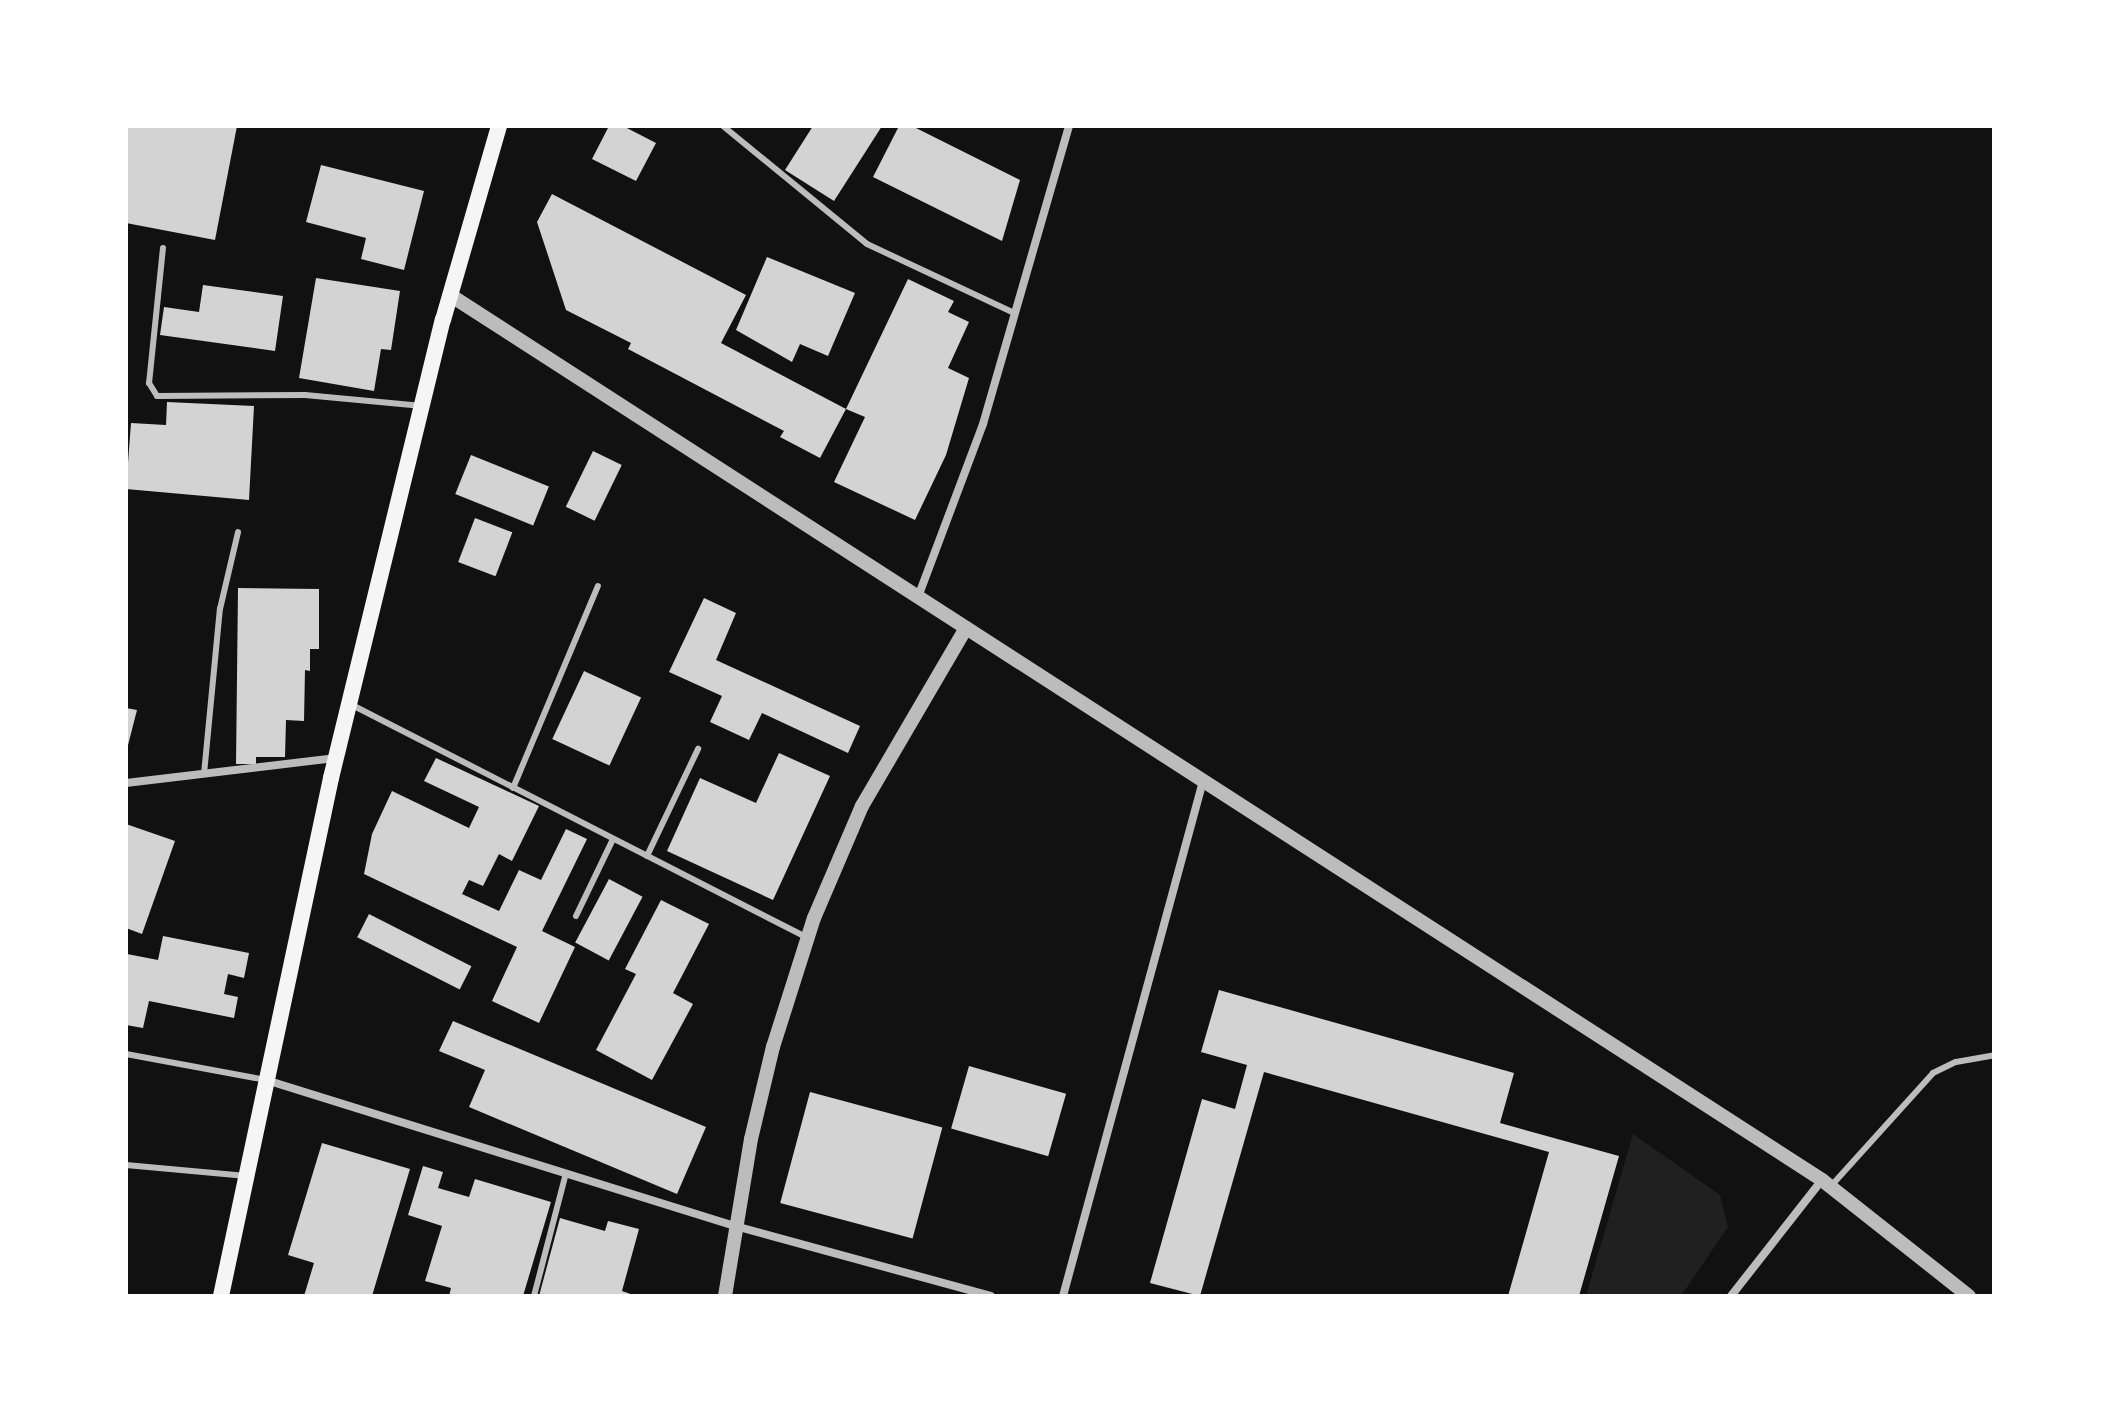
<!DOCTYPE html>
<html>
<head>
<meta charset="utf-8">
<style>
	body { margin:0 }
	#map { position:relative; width:2120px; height:1422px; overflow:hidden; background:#111; font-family:"Archivo Narrow",sans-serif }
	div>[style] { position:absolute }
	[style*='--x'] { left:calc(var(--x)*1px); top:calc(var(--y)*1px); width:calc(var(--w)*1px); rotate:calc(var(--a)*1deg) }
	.green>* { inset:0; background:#202020 }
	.building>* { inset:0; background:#d3d3d3; transform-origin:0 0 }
	.service>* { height:6px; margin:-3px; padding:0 3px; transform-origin:3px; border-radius:3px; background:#bcbcbc }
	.minor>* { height:8px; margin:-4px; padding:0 4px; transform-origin:4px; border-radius:4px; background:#bcbcbc }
	.tertiary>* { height:14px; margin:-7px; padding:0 7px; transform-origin:7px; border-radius:7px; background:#bcbcbc }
	.secondary>* { height:16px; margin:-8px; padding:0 8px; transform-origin:8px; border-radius:8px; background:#f5f5f5 }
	span { translate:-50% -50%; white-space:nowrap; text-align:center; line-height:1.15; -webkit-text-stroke:8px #fff; paint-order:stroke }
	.frame { position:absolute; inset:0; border:128px solid #fff; pointer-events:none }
</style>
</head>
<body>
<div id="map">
	<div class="green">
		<i style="clip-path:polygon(1633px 1134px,1720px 1195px,1728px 1227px,1681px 1296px,1586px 1296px)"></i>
	</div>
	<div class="building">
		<i style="clip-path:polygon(126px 126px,237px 126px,215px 240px,126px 223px)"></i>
		<i style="clip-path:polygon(609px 126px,623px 126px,656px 143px,636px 181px,592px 159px)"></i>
		<i style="clip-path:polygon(813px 126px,882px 126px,834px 201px,785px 170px)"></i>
		<i style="clip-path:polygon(899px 126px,912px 126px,1020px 180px,1002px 241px,873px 177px)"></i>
		<i style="clip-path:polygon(321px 165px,424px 191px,404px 270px,361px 259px,366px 238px,306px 222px)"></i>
		<i style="clip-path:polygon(552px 194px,746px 295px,721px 343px,846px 409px,908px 279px,954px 301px,948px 312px,969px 322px,948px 368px,969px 378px,946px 455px,915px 520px,834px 482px,865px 417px,846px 409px,820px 458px,780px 437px,784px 431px,628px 349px,631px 343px,566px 310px,537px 222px)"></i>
		<i style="clip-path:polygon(767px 257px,855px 293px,828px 356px,800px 344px,792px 362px,736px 330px)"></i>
		<i style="clip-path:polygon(316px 278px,400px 291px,391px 350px,381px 349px,374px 391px,299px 378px)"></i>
		<i style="clip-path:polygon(203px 285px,283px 296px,275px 351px,160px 335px,164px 307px,199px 312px)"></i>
		<i style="clip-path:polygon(167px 402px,254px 406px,249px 500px,126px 489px,131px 423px,166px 425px)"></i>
		<i style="left:593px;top:451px;width:32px;height:62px;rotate:26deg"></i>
		<i style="left:471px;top:455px;width:84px;height:42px;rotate:22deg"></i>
		<i style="left:475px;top:518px;width:40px;height:47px;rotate:21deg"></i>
		<i style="clip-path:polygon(238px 588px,319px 589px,319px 649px,310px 649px,310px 671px,305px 670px,304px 721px,286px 720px,285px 757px,256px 757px,256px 764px,236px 764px)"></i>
		<i style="clip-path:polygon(704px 598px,736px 613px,716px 660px,860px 726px,848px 753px,762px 713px,749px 740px,710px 722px,722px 696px,669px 672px)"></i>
		<i style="left:584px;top:671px;width:63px;height:75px;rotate:25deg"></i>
		<i style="clip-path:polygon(126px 708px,137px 710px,127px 749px,126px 749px)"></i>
		<i style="clip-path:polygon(779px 753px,830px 776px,773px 900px,667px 851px,700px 778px,756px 803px)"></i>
		<i style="clip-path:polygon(436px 758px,539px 806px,512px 861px,499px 854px,483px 886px,469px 880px,462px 894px,499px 911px,519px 870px,541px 880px,566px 829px,587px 839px,542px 931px,575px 947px,539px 1023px,492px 1001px,517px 947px,364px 874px,372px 834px,392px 791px,469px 828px,479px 807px,424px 781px)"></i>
		<i style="clip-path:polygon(126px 824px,175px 841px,142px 934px,126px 928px)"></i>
		<i style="left:609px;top:879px;width:38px;height:72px;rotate:28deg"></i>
		<i style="clip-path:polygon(661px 900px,709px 924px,673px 993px,693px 1004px,652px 1080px,596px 1050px,636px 974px,625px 969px)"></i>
		<i style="left:369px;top:914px;width:115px;height:26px;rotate:27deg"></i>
		<i style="clip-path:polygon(163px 936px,249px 953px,244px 978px,228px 974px,224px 994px,238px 997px,234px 1018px,149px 1001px,143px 1028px,126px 1025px,127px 954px,158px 960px)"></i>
		<i style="clip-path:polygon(1219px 990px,1514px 1073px,1500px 1123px,1619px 1156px,1579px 1296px,1508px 1296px,1549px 1152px,1264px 1072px,1200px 1296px,1150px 1283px,1202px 1099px,1235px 1109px,1247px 1065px,1201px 1052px)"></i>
		<i style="clip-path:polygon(453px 1021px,706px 1127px,677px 1194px,469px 1107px,485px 1070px,439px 1051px)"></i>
		<i style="left:969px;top:1066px;width:101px;height:65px;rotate:16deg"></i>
		<i style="left:810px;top:1092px;width:137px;height:115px;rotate:15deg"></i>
		<i style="clip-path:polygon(322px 1143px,410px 1169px,372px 1296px,304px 1296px,314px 1263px,288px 1255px)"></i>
		<i style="clip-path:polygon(423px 1166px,443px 1172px,438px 1188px,469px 1197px,475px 1179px,551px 1202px,523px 1296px,449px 1296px,451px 1288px,425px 1281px,442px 1226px,408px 1215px)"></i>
		<i style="clip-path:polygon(560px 1218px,605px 1231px,608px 1221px,639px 1229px,622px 1291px,636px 1296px,539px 1296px)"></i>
	</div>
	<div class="service">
		<i style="--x:723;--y:126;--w:186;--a:39.3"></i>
		<i style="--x:867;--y:244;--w:162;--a:25.1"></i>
		<i style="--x:163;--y:248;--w:136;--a:95.9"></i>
		<i style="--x:149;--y:383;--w:15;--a:58"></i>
		<i style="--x:157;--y:396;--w:148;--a:-0.4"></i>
		<i style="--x:305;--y:395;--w:118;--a:5.4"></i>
		<i style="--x:352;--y:705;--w:512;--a:27.07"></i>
		<i style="--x:204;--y:774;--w:166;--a:-84.5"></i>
		<i style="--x:220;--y:609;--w:79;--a:-76.8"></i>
		<i style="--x:513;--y:788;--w:219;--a:-67.2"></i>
		<i style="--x:647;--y:856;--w:119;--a:-64.5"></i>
		<i style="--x:576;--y:916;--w:85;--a:-64.3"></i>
		<i style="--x:126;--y:1054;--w:142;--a:10.5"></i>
		<i style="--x:126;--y:1165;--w:121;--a:5.2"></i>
		<i style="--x:1831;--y:1186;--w:152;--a:-47.9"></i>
		<i style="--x:1933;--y:1073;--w:25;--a:-26"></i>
		<i style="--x:1956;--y:1062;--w:39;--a:-10"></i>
		<i style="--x:534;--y:1296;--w:127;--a:-75.4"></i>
	</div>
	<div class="minor">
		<i style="--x:918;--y:597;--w:185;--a:-69.4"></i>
		<i style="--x:983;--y:424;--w:310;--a:-73.9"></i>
		<i style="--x:126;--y:783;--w:210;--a:-6.8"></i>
		<i style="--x:266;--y:1080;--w:491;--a:17.3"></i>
		<i style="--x:735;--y:1226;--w:265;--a:15.3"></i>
		<i style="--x:1063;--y:1296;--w:534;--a:-74.79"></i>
		<i style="--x:1731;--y:1296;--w:147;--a:-51.9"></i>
	</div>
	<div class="tertiary">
		<i style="--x:450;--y:295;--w:1633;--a:32.82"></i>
		<i style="--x:1822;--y:1180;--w:187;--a:38.3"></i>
		<i style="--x:725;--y:1296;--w:159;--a:-80.6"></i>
		<i style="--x:751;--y:1139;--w:95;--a:-76.6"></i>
		<i style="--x:773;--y:1047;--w:135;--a:-72.4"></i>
		<i style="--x:814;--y:918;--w:122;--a:-66.8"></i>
		<i style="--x:862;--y:806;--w:206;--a:-59.7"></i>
	</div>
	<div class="secondary">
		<i style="--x:221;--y:1296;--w:530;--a:-78.01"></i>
		<i style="--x:331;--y:778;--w:471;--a:-76.3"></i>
		<i style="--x:443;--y:320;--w:202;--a:-73.9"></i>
	</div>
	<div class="frame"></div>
</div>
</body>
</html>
